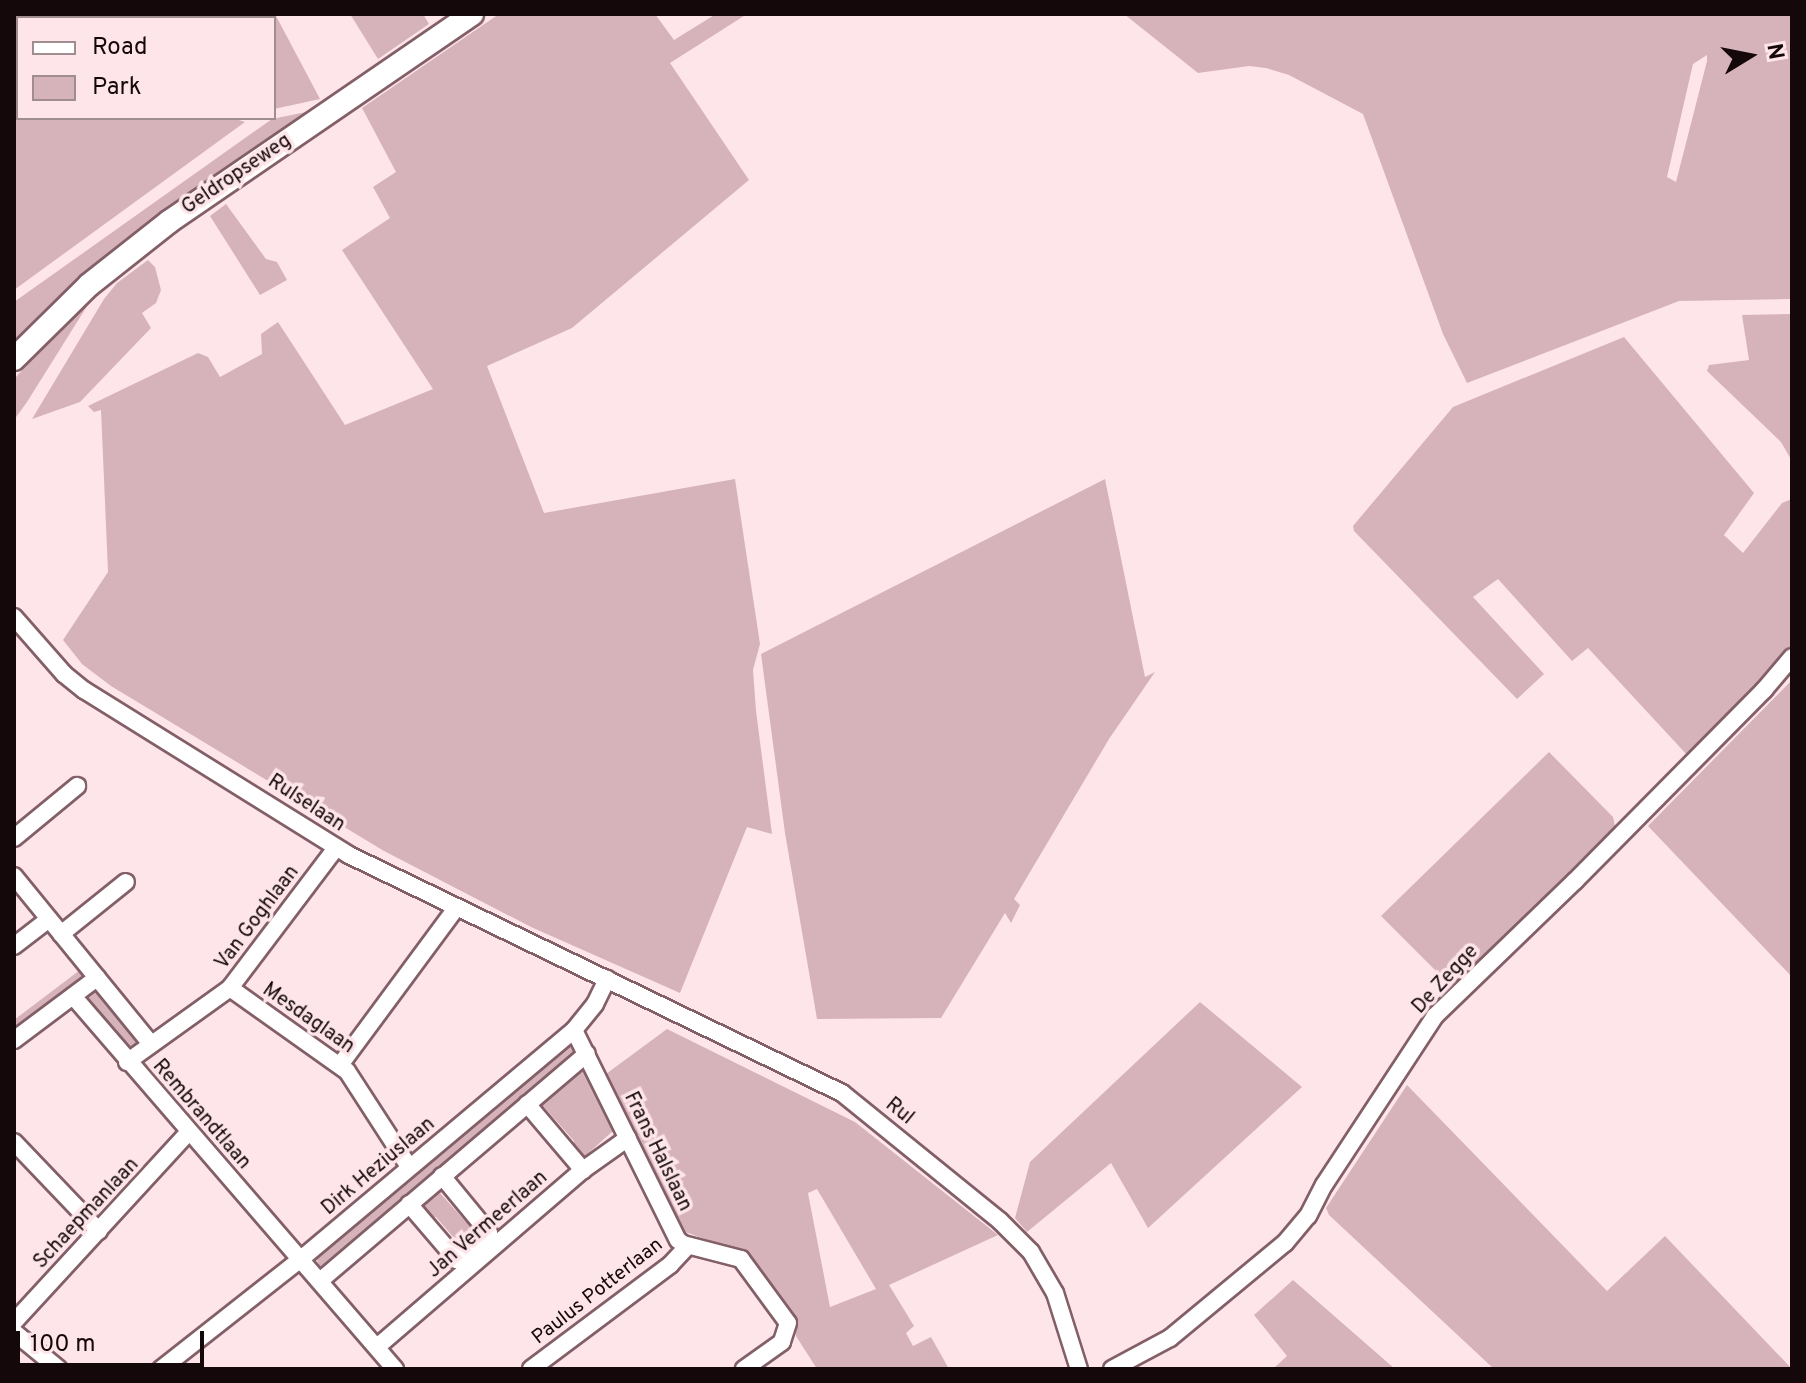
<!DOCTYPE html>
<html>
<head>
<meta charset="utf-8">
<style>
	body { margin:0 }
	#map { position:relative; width:1806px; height:1383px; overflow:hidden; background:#fee5ea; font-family:Overpass,sans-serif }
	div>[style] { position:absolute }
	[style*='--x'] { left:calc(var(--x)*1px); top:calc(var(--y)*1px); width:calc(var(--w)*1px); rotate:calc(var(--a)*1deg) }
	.green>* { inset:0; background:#d6b3bb }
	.roads { filter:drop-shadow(2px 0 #835f68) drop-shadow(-2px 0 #835f68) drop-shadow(0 2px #835f68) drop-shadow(0 -2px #835f68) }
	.minor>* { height:16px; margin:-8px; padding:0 8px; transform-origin:8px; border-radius:8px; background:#fff }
	.major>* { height:22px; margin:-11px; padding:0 11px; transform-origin:11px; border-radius:11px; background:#fff }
	.rail>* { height:4px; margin-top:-2px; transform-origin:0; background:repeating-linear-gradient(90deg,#7c6a6e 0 10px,transparent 0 20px) }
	span { translate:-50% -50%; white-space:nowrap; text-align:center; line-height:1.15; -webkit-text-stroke:7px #fee5ea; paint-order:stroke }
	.street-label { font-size:20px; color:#14080b }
	.frame { position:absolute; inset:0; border:16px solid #14080b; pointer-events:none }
	.legend { position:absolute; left:16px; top:16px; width:260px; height:104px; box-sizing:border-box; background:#fee5ea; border:2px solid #a08d91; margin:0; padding:10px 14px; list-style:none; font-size:24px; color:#14080b }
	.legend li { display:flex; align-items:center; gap:16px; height:40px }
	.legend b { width:40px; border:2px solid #a08d91 }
	.north { position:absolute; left:1710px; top:16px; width:80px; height:80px; -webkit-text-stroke:6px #fee5ea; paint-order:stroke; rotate:80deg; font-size:22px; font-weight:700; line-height:32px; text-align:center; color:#14080b }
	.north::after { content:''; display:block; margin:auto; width:28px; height:36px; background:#14080b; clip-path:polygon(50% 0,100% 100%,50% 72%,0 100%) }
	.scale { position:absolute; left:16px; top:1331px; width:188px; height:36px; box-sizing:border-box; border:4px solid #14080b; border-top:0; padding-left:10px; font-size:24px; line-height:28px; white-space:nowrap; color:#14080b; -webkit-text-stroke:6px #fee5ea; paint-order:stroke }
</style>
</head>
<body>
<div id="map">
	<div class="green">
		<i style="clip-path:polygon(147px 14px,275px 14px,320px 99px,274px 109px,274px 18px,143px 18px)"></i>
		<i style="clip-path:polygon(350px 14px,423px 14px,429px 24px,378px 59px)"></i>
		<i style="clip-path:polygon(499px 14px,655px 14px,674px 40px,716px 14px,747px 14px,670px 63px,749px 180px,572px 328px,487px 366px,544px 513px,735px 479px,760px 644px,753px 670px,756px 711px,772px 834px,747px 827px,680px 993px,531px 927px,384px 851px,111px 686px,82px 664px,63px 640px,108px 572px,101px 410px,94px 412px,88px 406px,198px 353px,208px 357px,220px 377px,262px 354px,261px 334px,278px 322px,345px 425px,433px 389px,342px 250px,390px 218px,373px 187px,396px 172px,362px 108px)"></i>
		<i style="clip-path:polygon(evenodd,1124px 14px,1792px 14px,1792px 299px,1679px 301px,1467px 383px,1443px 334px,1363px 114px,1289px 75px,1266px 68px,1249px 66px,1198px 73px,1124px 14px,1707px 55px,1707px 61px,1676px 182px,1667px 177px,1693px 64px,1707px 55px)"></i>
		<i style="clip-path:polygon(18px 102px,18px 118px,233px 118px,245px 122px,14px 290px,14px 107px)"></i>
		<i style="clip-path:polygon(316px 110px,131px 237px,69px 288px,14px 351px,14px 302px,272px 119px)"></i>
		<i style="clip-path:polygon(226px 204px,266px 259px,277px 262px,287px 280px,260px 295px,210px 216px)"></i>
		<i style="clip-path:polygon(148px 260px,155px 267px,161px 290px,156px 303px,142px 313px,151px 328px,80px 402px,32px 419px,104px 299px,117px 283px)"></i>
		<i style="clip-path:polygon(94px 295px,27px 402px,14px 420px,14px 379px)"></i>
		<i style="clip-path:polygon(1792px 314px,1792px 461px,1781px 442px,1707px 371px,1709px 365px,1749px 360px,1742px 315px)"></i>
		<i style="clip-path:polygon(1624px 337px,1754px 493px,1724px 535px,1743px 553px,1782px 503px,1792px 499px,1792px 651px,1688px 756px,1588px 648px,1572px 661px,1498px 579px,1473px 597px,1544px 674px,1517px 699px,1354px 531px,1353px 526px,1453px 407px)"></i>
		<i style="clip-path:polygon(1105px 479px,1145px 677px,1155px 672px,1109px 739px,1014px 899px,1020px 905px,1011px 923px,1005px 913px,941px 1018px,817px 1019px,785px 833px,761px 654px)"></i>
		<i style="clip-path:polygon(1792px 680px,1792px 977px,1648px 826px)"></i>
		<i style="clip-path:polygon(1549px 752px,1613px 817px,1615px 826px,1455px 985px,1449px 984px,1381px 916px)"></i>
		<i style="clip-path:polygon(80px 970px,85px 978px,14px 1034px,14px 1020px)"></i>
		<i style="clip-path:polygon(93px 989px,97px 989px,140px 1042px,138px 1047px,130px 1050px,85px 1002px)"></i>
		<i style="clip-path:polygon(1200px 1002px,1302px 1087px,1148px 1228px,1111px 1163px,1027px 1232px,1015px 1218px,1030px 1162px)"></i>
		<i style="clip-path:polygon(evenodd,667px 1029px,855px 1122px,998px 1235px,889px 1285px,914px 1326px,906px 1333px,913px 1346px,931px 1337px,949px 1369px,817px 1369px,796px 1336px,792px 1314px,748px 1255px,680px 1230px,606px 1074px,667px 1029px,817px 1189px,876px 1289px,830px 1307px,808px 1193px,817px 1189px)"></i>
		<i style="clip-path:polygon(569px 1044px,574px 1046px,576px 1057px,324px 1269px,318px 1266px,316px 1254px)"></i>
		<i style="clip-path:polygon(583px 1070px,614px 1130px,584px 1157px,573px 1149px,574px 1141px,544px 1107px,542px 1113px,539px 1107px)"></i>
		<i style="clip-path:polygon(1407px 1085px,1607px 1291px,1665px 1236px,1792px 1369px,1494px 1369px,1329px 1215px,1326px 1208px)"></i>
		<i style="clip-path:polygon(441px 1187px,450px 1191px,440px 1193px,466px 1222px,479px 1224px,481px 1232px,459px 1251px,449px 1245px,459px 1244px,436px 1217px,423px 1216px,419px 1204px)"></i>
		<i style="clip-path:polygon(1293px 1280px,1301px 1287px,1395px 1369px,1273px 1369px,1287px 1356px,1254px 1315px)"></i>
	</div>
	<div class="roads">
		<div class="minor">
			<i style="--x:14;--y:617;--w:76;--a:48.7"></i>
			<i style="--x:64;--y:674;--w:26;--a:39"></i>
			<i style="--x:84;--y:690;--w:312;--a:31.9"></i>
			<i style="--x:349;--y:855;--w:547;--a:25.77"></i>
			<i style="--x:842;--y:1093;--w:203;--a:39"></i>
			<i style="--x:1000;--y:1221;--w:44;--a:45"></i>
			<i style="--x:1031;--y:1252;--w:48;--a:59.7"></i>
			<i style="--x:1055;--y:1293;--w:80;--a:72.5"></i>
			<i style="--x:14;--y:838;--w:82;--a:-39.5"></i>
			<i style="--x:14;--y:876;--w:217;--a:50.8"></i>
			<i style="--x:61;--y:934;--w:83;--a:-38.7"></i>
			<i style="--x:14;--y:946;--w:44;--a:-37.6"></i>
			<i style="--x:230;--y:988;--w:143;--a:35.4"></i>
			<i style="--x:347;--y:1071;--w:114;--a:57.1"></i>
			<i style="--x:73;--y:996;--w:493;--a:49.2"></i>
			<i style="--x:574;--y:1030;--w:234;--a:63.7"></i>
			<i style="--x:678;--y:1240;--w:6;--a:39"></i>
			<i style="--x:683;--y:1244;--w:60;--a:14.5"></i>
			<i style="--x:741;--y:1259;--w:79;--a:53.7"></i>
			<i style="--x:788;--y:1323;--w:20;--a:108"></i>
			<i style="--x:782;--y:1342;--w:47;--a:144.6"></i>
			<i style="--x:14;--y:1040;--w:104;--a:-36.8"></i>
			<i style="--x:127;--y:1062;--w:127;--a:-35.7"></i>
			<i style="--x:230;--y:988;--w:176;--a:-52.9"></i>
			<i style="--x:340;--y:1065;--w:195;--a:-53.5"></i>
			<i style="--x:527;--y:1104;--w:87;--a:49.7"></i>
			<i style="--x:14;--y:1142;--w:123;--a:46.3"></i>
			<i style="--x:409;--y:1204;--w:74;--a:49.4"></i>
			<i style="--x:457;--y:1260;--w:42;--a:-40.2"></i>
			<i style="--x:489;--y:1233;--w:74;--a:-129.5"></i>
			<i style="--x:321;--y:1280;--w:349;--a:-40.4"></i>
			<i style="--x:14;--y:1322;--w:258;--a:-47.4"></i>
			<i style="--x:14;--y:1332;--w:58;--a:39.4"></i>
			<i style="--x:377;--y:1347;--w:272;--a:-40.7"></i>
			<i style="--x:583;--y:1170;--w:55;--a:-35.4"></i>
			<i style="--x:161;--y:1369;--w:178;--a:-38.2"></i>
			<i style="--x:301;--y:1259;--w:356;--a:-40"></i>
			<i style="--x:574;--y:1030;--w:33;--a:-51"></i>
			<i style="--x:595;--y:1004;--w:28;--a:-64"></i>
			<i style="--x:531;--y:1369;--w:174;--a:-36.8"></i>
			<i style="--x:670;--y:1265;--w:26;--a:-47"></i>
			<i style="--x:1112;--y:1369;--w:66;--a:-28.1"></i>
			<i style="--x:1170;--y:1338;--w:149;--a:-39.6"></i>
			<i style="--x:1285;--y:1243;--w:35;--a:-50"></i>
			<i style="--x:1308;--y:1216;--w:35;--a:-63"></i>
			<i style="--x:1324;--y:1185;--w:202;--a:-56.7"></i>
			<i style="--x:1435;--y:1016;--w:194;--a:-44"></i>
			<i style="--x:1575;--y:881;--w:269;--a:-45.3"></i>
			<i style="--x:1764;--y:690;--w:43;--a:-49.7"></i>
		</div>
		<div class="major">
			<i style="--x:14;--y:359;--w:105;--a:-44.6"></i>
			<i style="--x:89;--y:285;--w:103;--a:-38.3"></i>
			<i style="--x:170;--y:221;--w:366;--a:-34.4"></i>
		</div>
	</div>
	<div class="rail">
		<i style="--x:82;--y:18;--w:7;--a:-34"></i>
		<i style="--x:14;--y:53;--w:5;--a:-37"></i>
	</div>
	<div class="street-label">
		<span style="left:237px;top:175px;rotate:-34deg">Geldropseweg</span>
		<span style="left:306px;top:804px;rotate:33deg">Rulselaan</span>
		<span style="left:258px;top:918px;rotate:-53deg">Van Goghlaan</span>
		<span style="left:1446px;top:980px;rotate:-47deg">De Zegge</span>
		<span style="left:308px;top:1019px;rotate:35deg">Mesdaglaan</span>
		<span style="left:899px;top:1112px;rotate:39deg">Rul</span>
		<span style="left:201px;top:1115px;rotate:49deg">Rembrandtlaan</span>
		<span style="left:657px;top:1152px;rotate:64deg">Frans Halslaan</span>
		<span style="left:379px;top:1167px;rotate:-40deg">Dirk Heziuslaan</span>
		<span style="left:87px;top:1214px;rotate:-47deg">Schaepmanlaan</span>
		<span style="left:488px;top:1225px;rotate:-41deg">Jan Vermeerlaan</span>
		<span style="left:598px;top:1292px;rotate:-38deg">Paulus Potterlaan</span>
	</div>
	<div class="frame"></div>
	<ul class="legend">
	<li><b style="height:10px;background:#fff"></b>Road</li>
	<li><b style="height:22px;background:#d6b3bb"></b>Park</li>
	</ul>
	<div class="north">N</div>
	<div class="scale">100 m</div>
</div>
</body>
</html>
